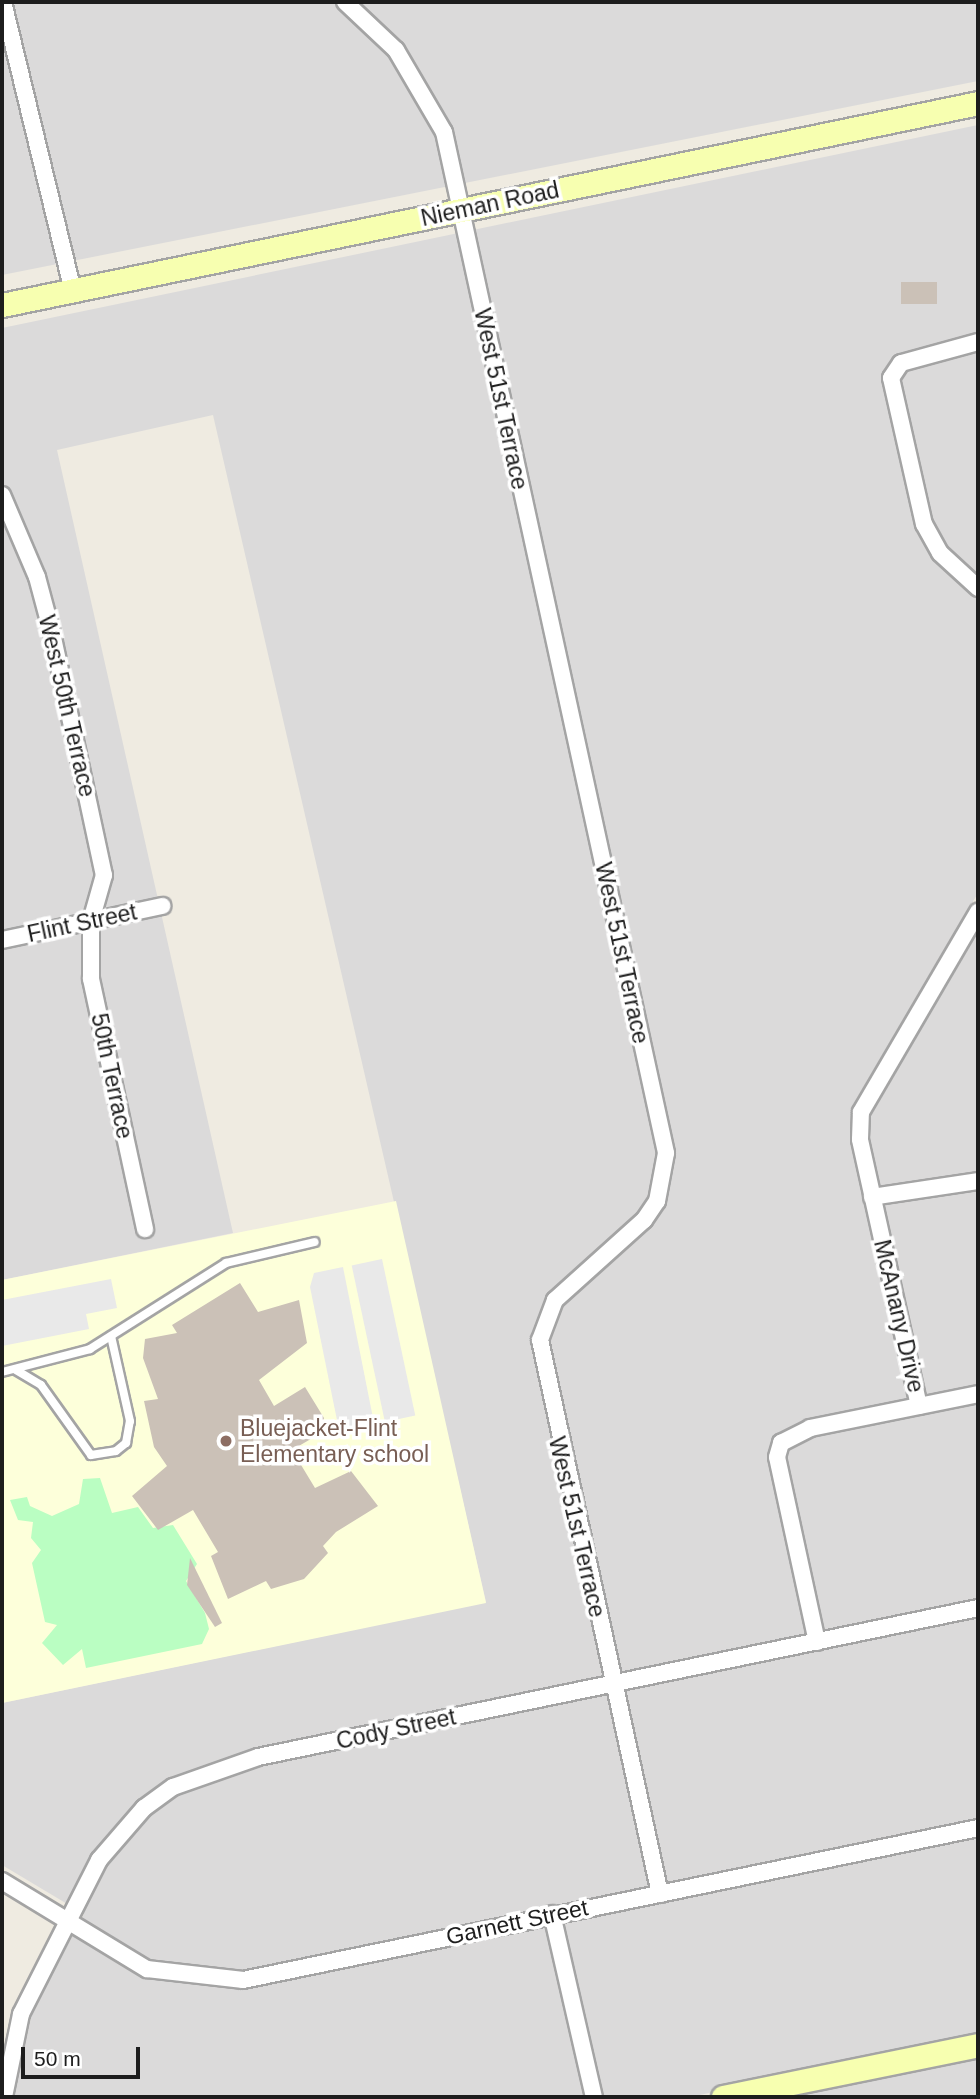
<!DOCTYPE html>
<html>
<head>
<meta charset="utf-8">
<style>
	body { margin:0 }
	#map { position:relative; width:980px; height:2099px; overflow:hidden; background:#efebe1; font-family:Arial,sans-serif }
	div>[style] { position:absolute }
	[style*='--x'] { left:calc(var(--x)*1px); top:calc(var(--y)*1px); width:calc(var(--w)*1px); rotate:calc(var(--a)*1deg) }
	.residential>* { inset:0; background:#dbdada }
	.education>* { inset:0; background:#fdffda }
	.park>* { inset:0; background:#bafec2 }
	.parking>* { inset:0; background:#e9e9e9; transform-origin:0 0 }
	.building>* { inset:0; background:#cbc1b7; transform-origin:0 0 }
	.roads { filter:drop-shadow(2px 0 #a4a4a4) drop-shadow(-2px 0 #a4a4a4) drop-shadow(0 2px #a4a4a4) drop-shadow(0 -2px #a4a4a4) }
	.lane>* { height:8px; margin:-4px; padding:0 4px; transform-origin:4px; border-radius:4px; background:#fff }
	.street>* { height:16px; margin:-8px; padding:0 8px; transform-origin:8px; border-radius:8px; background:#fff }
	.secondary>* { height:23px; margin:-11.5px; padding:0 11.5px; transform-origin:11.5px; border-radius:11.5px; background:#f7ffb0 }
	.dots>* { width:19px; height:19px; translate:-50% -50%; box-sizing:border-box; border:4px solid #fff; border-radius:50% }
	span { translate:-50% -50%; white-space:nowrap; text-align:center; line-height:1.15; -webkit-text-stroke:7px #fff; paint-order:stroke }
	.street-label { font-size:23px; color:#1d1d1d }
	.education-label { font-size:23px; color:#785e54 }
	.left { translate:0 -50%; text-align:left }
	.frame { position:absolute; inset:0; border:4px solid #1d1d1d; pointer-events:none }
	.scale { position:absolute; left:21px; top:2047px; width:119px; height:32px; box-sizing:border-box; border:4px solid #1d1d1d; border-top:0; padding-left:9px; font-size:21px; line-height:24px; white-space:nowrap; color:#1d1d1d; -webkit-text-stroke:5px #fff; paint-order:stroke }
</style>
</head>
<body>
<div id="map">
	<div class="residential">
		<i style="clip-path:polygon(2px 2px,978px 2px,978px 81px,2px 275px)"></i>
		<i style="clip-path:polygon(978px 125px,978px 893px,856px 1100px,877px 1096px,978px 926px,978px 2037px,690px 2097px,13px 2097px,32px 2013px,84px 1914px,2px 1865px,2px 1703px,486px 1602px,213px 415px,57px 450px,233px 1233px,2px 1280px,2px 328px)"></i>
		<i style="clip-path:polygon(978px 2057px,978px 2097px,785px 2097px)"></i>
	</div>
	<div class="education">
		<i style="clip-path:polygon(396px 1201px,486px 1603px,2px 1703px,2px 1280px)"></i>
	</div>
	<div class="park">
		<i style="clip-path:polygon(100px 1478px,112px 1513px,138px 1507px,153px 1528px,173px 1525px,197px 1564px,186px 1581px,205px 1613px,209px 1629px,202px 1644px,86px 1668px,82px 1649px,63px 1665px,42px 1643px,57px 1625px,45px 1622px,32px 1563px,41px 1550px,31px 1538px,33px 1522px,18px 1520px,10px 1500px,27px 1497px,30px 1506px,52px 1516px,79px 1504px,83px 1479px)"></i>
	</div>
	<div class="parking">
		<i style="left:382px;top:1259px;width:160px;height:31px;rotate:78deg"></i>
		<i style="clip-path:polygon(343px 1267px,374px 1423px,339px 1430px,310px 1287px,314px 1273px)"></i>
		<i style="clip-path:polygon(111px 1279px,117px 1308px,86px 1314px,89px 1329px,2px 1346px,2px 1300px)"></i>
	</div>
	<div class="building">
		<i style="left:901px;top:282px;width:36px;height:22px"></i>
		<i style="clip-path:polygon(240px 1283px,258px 1312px,299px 1300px,307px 1343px,259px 1380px,274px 1406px,305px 1387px,324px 1418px,321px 1433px,292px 1450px,315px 1488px,351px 1471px,378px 1506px,336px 1532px,323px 1546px,328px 1553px,304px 1579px,271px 1589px,266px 1581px,228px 1599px,211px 1556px,218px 1552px,193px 1510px,158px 1530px,132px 1496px,167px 1466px,154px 1447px,144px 1401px,158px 1399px,143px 1358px,145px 1339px,177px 1333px,172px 1325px)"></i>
		<i style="clip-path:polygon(190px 1558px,222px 1623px,215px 1627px,187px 1585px)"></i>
	</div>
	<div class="roads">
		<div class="lane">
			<i style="--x:16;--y:1370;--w:29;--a:31"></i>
			<i style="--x:41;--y:1385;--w:86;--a:54.5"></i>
			<i style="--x:91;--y:1455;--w:25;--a:-9"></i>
			<i style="--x:116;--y:1451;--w:13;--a:-39"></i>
			<i style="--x:126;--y:1443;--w:22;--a:-80"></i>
			<i style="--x:130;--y:1421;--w:87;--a:-102.6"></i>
			<i style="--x:2;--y:1372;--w:91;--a:-14.6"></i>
			<i style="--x:90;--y:1349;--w:161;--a:-32.3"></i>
			<i style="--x:226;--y:1263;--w:91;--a:-13.3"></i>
		</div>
		<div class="street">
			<i style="--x:3;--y:2;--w:294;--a:76.4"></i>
			<i style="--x:345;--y:2;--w:70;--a:43.3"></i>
			<i style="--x:396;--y:50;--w:95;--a:59.7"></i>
			<i style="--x:444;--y:132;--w:1045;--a:77.73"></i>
			<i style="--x:666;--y:1153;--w:49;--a:100.6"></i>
			<i style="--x:657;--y:1201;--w:23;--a:124"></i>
			<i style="--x:644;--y:1220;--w:120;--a:138"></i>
			<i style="--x:555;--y:1300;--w:43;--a:110.6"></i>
			<i style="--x:540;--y:1340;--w:567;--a:77.78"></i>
			<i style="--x:978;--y:342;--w:80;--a:164.7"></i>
			<i style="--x:901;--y:363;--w:18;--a:124"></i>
			<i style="--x:891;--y:378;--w:150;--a:77.3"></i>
			<i style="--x:924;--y:524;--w:33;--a:61"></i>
			<i style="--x:940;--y:553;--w:52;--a:42.6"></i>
			<i style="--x:2;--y:495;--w:89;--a:66.9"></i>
			<i style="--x:37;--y:577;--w:58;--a:75"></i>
			<i style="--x:52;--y:633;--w:248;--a:77.9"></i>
			<i style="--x:104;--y:875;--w:48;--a:105.8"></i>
			<i style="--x:91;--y:921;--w:58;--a:90"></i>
			<i style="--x:91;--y:979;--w:256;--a:77.8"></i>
			<i style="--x:2;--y:940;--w:164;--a:-12"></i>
			<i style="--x:872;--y:1197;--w:107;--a:-8.6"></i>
			<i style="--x:919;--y:1406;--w:273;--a:-102.5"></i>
			<i style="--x:860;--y:1139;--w:27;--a:-88"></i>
			<i style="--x:861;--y:1112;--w:232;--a:-59.7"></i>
			<i style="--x:817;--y:1642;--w:189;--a:-102.2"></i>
			<i style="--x:777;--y:1457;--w:15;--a:-74"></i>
			<i style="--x:781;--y:1443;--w:33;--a:-27"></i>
			<i style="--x:810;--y:1428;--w:171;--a:-11.4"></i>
			<i style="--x:2;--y:1881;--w:170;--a:31.3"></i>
			<i style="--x:147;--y:1969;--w:97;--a:6.5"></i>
			<i style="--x:243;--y:1980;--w:751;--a:-11.68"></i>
			<i style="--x:552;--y:1914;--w:188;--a:77.1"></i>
			<i style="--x:4;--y:2097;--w:85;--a:-78.4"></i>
			<i style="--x:21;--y:2014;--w:173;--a:-63.1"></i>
			<i style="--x:99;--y:1860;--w:69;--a:-49.1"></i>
			<i style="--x:144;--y:1808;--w:36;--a:-36"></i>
			<i style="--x:173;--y:1787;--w:90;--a:-19.4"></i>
			<i style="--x:258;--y:1757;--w:735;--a:-11.69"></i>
		</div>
		<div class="secondary">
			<i style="--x:2;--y:305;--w:997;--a:-11.69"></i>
			<i style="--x:723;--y:2097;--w:260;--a:-11.5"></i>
		</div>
	</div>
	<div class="dots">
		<i style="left:226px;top:1441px;background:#8d6e63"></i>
	</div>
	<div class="street-label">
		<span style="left:490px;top:204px;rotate:-12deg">Nieman Road</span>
		<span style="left:501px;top:399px;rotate:78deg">West 51st Terrace</span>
		<span style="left:67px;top:706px;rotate:77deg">West 50th Terrace</span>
		<span style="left:82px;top:923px;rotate:-12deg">Flint Street</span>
		<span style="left:622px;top:953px;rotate:78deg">West 51st Terrace</span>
		<span style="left:112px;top:1076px;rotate:78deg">50th Terrace</span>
		<span style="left:899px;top:1316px;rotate:77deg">McAnany Drive</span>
		<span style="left:577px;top:1527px;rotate:77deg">West 51st Terrace</span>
		<span style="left:396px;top:1729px;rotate:-12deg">Cody Street</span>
		<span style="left:517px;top:1922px;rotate:-12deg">Garnett Street</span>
	</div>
	<div class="education-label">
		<span class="left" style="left:240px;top:1441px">Bluejacket-Flint<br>Elementary school</span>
	</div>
	<div class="frame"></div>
	<div class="scale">50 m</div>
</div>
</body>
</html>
